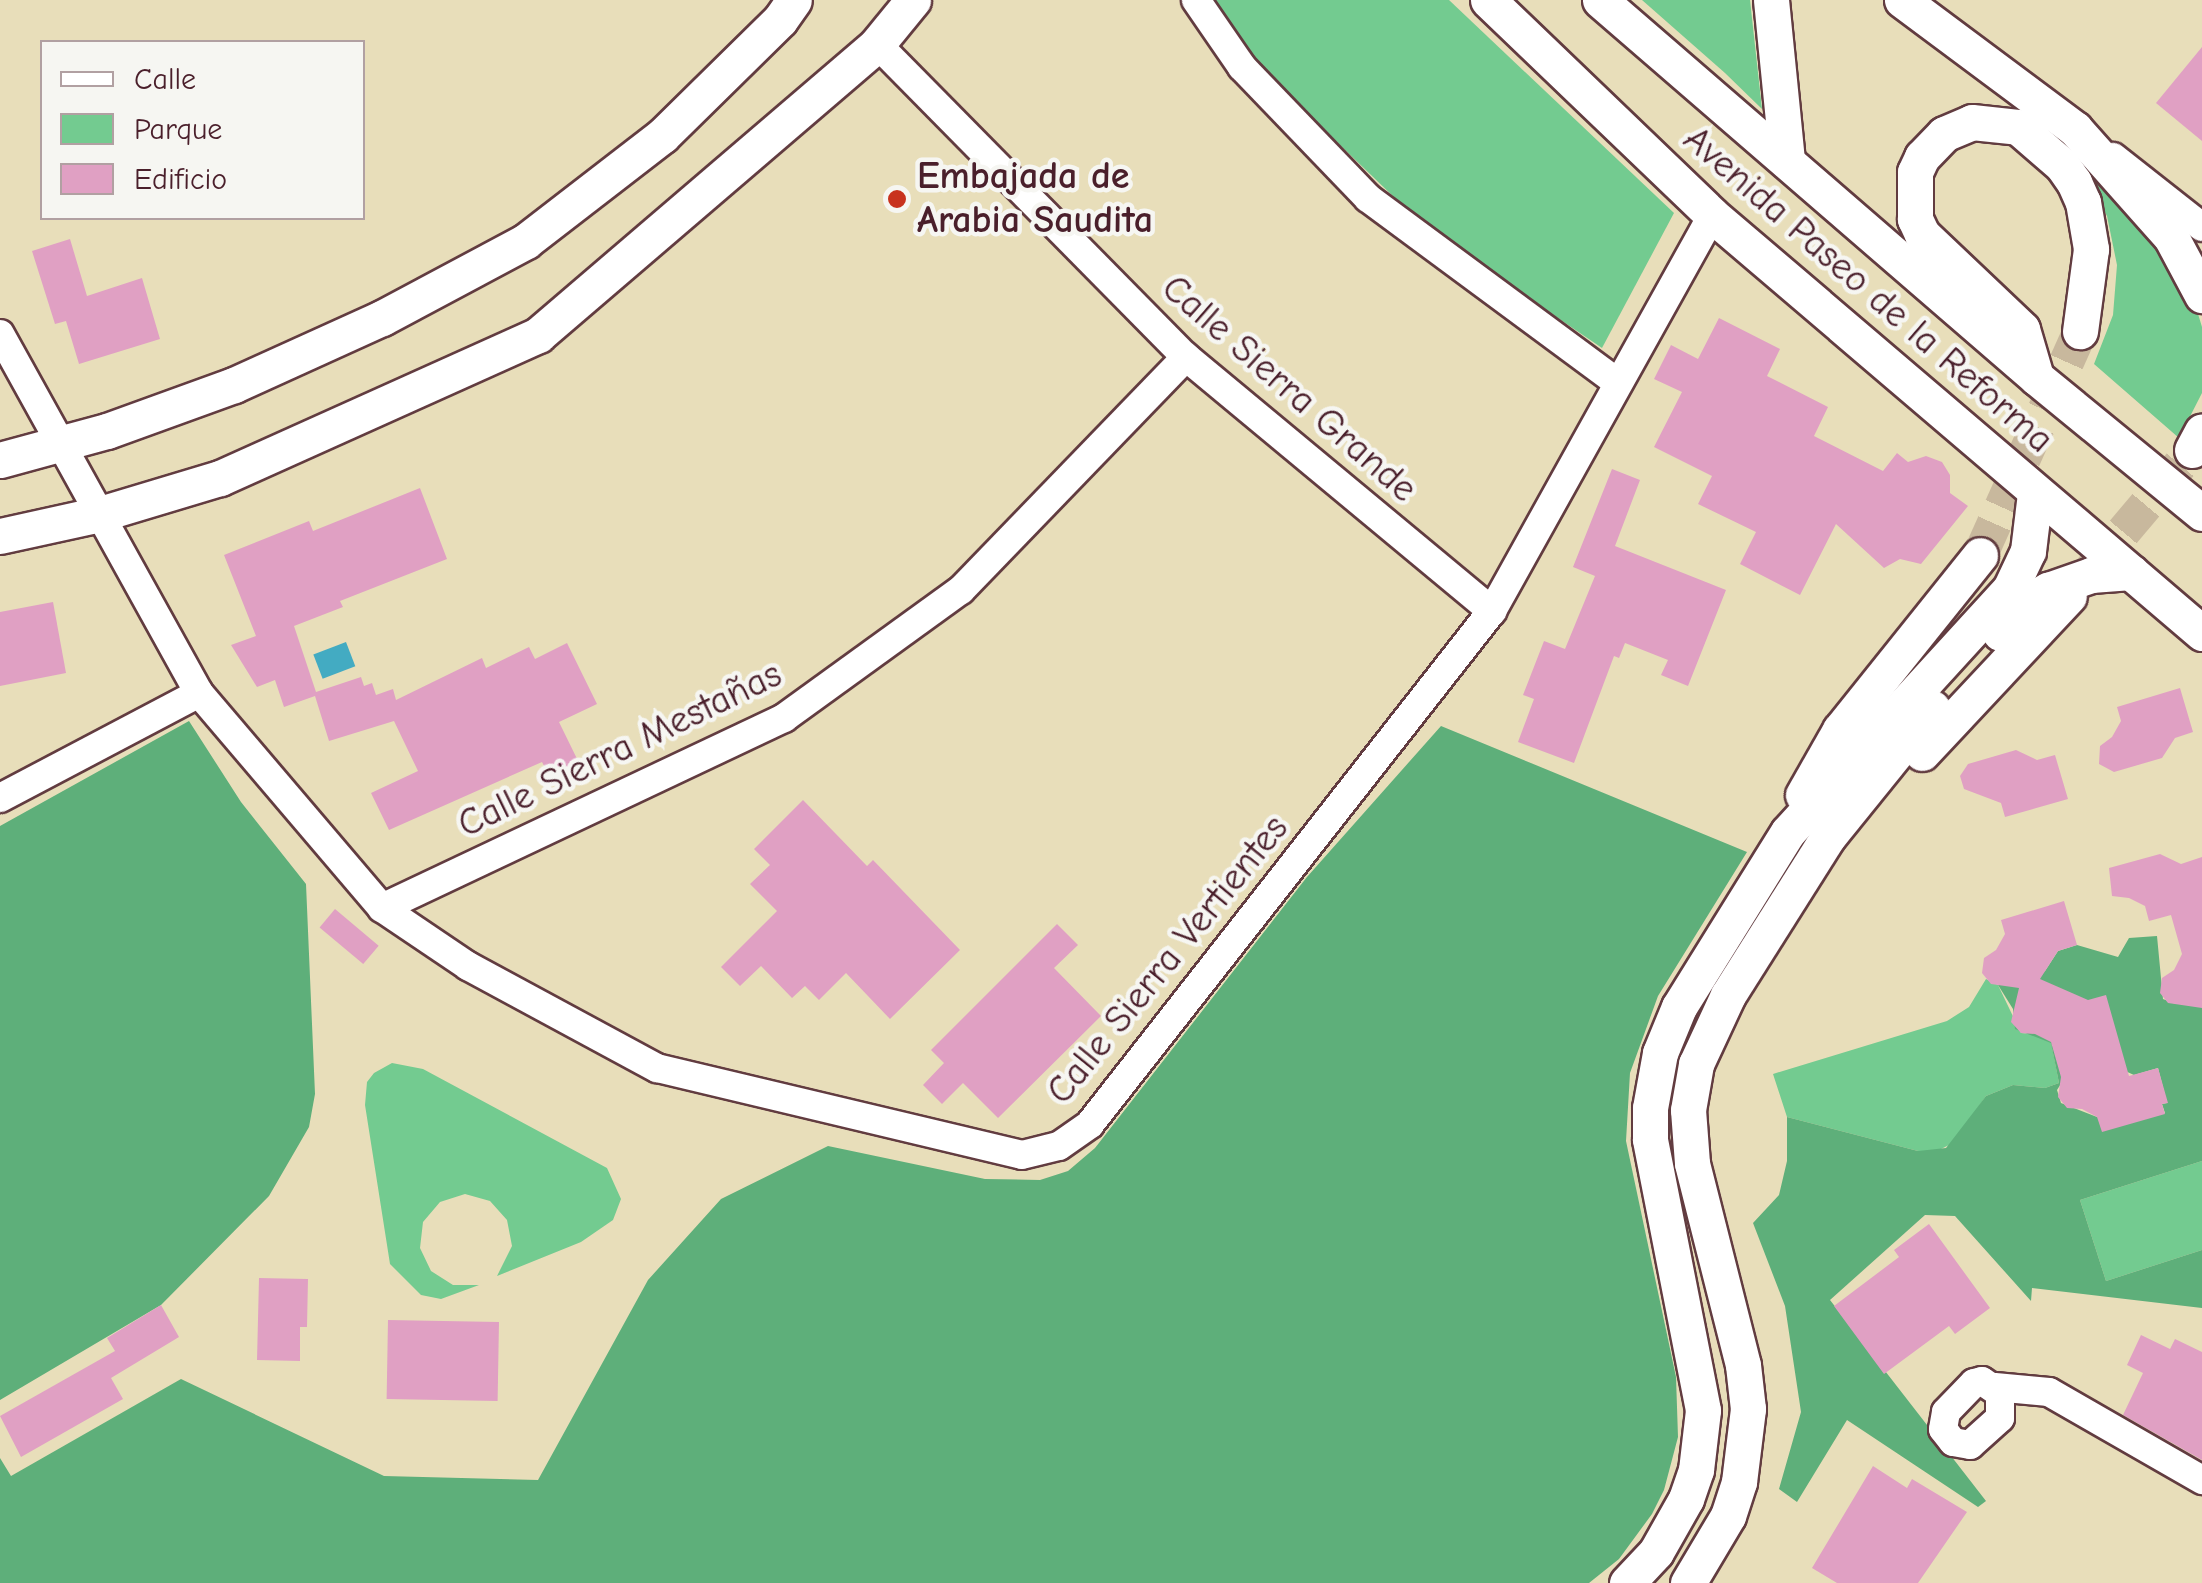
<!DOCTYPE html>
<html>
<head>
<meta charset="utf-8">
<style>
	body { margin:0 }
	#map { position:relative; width:2202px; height:1583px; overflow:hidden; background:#e8deba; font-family:"Comic Neue",sans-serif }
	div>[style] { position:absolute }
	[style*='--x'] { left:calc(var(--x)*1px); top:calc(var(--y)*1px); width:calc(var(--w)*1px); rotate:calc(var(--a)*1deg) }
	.green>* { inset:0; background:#73cb90 }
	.forest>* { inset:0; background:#5eaf7a }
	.water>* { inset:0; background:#43abc2; transform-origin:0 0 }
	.building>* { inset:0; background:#e0a0c3; transform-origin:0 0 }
	.major-tunnel>* { height:35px; margin-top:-17.5px; transform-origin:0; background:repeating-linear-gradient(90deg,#c8b89d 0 35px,transparent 0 53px) }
	.roads { filter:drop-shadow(2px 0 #623c40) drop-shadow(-2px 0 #623c40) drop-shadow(0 2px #623c40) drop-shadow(0 -2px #623c40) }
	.minor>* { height:28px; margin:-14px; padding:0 14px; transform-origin:14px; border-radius:14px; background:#fff }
	.major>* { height:35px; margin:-17.5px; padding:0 17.5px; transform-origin:17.5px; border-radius:17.5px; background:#fff }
	.dots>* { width:28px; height:28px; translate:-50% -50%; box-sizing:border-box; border:5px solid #f6f6f2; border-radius:50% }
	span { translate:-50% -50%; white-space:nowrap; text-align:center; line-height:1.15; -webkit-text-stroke:9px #f6f6f2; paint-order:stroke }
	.poi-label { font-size:38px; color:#4a1f2b; font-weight:700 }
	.left { translate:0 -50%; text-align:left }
	.street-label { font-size:38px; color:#4a1f2b }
	.legend { position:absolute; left:40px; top:40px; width:325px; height:180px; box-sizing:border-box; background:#f6f6f2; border:2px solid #b1a0a2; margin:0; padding:12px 18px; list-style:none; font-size:30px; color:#4a1f2b }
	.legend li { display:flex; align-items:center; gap:20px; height:50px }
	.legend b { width:50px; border:2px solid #b1a0a2 }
</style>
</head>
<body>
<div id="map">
	<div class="green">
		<i style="clip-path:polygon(1215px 0,1449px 0,1674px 213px,1602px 348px,1427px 229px,1256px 64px)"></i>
		<i style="clip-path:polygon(1642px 0,1750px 0,1762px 109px,1725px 73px)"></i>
		<i style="clip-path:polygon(2096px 172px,2134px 209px,2195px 304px,2202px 327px,2202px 393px,2179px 438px,2094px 364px,2113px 315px,2117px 265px,2107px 216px,2085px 175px)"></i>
		<i style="clip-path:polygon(1986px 979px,1998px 985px,2021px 1033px,2035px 1034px,2051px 1042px,2059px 1083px,2045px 1088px,2013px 1085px,1986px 1096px,1953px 1143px,1937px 1151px,1918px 1151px,1787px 1117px,1773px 1074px,1947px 1021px,1969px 1007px)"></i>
		<i style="clip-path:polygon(392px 1063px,423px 1069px,607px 1168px,621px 1199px,613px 1220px,581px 1242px,497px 1276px,512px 1246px,507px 1220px,490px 1201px,465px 1194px,440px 1202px,423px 1222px,420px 1248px,431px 1271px,453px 1285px,479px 1285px,441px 1299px,421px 1295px,390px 1264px,365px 1105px,367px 1082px,374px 1073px)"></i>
		<i style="clip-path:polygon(2202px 1161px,2202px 1250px,2106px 1281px,2080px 1200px)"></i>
	</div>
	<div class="forest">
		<i style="clip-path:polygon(189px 721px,241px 802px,306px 884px,315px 1094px,309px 1127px,269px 1196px,161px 1305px,0 1400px,0 826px)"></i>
		<i style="clip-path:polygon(1441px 726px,1747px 852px,1658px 996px,1630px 1073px,1626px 1141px,1676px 1377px,1678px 1437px,1664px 1490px,1652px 1514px,1619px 1559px,1589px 1583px,0 1583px,0 1458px,11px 1476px,181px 1379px,384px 1476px,538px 1480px,648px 1280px,721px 1199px,828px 1146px,985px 1179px,1040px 1180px,1068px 1171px,1095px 1148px,1307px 877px)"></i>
		<i style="clip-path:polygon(evenodd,2157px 936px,2163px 999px,2176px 1004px,2202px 997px,2202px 1161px,2080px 1200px,2106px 1281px,2202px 1250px,2202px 1308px,2032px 1288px,2031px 1301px,1955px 1216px,1925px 1215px,1830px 1300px,1986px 1501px,1978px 1507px,1847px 1420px,1797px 1502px,1779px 1489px,1801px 1412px,1785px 1306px,1753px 1223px,1779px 1195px,1787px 1161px,1787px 1117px,1918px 1151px,1946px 1148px,1986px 1096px,2013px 1085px,2045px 1088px,2059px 1083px,2051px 1043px,2015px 1029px,2013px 1009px,1998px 985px,2045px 971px,2058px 951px,2077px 945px,2118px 957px,2129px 938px,2157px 936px,2112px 1065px,2134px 1075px,2158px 1068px,2167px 1103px,2162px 1104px,2165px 1113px,2097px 1117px,2061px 1103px,2057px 1090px,2064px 1079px,2112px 1065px)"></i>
	</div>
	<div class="water">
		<i style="left:346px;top:642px;width:26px;height:35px;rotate:69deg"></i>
	</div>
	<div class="building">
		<i style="clip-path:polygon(2202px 47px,2202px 141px,2156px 103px)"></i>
		<i style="clip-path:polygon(70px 239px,87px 296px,142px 278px,160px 339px,79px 364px,66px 321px,55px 324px,32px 251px)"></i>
		<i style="clip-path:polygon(1719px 318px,1780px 349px,1767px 376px,1828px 407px,1814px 436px,1883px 471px,1897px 453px,1908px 462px,1926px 456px,1942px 462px,1950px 475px,1950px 493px,1968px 506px,1921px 564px,1900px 559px,1884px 568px,1836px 524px,1800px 595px,1740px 564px,1756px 532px,1698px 504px,1712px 476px,1654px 447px,1682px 392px,1654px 379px,1671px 345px,1698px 359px)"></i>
		<i style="clip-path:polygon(1612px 469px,1640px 480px,1615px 546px,1726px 590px,1688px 686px,1661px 675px,1668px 660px,1625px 643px,1619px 658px,1614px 656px,1574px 763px,1518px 742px,1534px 699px,1523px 695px,1544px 641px,1565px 649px,1595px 576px,1573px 567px)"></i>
		<i style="clip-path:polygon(420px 488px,447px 559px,340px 601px,343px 607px,294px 626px,316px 692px,361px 677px,364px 686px,372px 683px,376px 695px,393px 689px,396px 700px,482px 658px,486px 668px,529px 647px,535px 659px,567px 643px,597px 704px,559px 722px,582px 769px,553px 783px,542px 762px,389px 830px,371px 793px,418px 771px,394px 721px,329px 741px,315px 696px,284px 707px,275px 680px,257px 687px,231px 645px,256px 636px,224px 555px,309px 521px,313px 531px)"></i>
		<i style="clip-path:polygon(53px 602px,66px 673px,0 686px,0 612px)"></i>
		<i style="clip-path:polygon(2180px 688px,2193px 732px,2175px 738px,2162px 758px,2114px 772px,2099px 764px,2100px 746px,2112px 737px,2121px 721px,2117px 707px)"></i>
		<i style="clip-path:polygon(2016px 750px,2037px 760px,2055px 755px,2068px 799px,2005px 817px,2001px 803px,1964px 789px,1960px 776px,1968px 764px)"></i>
		<i style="clip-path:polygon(803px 800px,867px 866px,873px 860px,960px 950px,890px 1019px,846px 973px,819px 1000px,805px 986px,792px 998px,761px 966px,740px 986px,721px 967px,777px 911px,750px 884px,770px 865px,754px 849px)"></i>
		<i style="clip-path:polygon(2160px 854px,2181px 864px,2202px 857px,2202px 1008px,2168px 1003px,2160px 993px,2162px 978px,2174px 970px,2182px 954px,2171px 915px,2149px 921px,2145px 906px,2129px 898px,2112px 896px,2109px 868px)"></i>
		<i style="clip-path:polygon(2064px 901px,2077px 945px,2058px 951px,2040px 979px,2088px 1000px,2106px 995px,2129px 1076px,2158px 1068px,2168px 1103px,2162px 1104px,2165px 1114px,2102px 1132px,2097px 1117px,2082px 1109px,2067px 1108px,2058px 1097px,2061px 1077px,2051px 1042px,2035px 1034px,2021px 1033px,2011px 1022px,2019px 988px,1991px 984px,1982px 973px,1984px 958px,1996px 950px,2005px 934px,2001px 920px)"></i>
		<i style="left:335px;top:909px;width:57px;height:24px;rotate:40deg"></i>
		<i style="clip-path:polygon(1057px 924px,1078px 945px,1054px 968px,1101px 1016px,998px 1118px,963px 1083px,942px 1104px,923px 1085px,944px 1063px,931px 1050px)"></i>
		<i style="clip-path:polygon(1929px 1224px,1990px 1308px,1955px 1334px,1949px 1326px,1884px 1374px,1834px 1306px,1899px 1257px,1894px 1250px)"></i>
		<i style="clip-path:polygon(259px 1278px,308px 1279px,307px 1327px,300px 1327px,300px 1361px,257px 1360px)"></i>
		<i style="clip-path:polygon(161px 1305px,179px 1337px,111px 1378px,123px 1399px,21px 1457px,0 1416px,115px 1351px,107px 1338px)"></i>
		<i style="left:388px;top:1320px;width:111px;height:79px;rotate:1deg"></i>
		<i style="clip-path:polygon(2141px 1335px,2170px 1349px,2175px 1339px,2202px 1352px,2202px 1460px,2123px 1415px,2143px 1373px,2127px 1365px)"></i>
		<i style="clip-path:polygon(1873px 1466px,1907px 1488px,1912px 1479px,1967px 1512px,1918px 1583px,1837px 1583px,1812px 1568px)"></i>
	</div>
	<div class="major-tunnel">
		<i style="--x:1980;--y:555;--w:245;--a:-65.9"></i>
		<i style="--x:2089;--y:572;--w:160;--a:-49.8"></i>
	</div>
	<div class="roads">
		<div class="minor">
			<i style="--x:1196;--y:0;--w:81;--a:55.5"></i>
			<i style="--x:1242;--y:67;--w:182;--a:46.1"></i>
			<i style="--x:1368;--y:198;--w:311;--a:36.5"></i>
			<i style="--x:877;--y:44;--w:440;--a:45.4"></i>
			<i style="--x:1186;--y:357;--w:398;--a:39.7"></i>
			<i style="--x:2113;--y:157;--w:113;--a:38.2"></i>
			<i style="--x:0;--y:334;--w:410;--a:61"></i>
			<i style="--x:199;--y:693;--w:282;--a:49.6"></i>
			<i style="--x:382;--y:908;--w:104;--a:34"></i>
			<i style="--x:468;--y:966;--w:215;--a:28.4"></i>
			<i style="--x:657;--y:1068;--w:375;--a:13.4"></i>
			<i style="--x:1022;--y:1155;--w:38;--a:-14"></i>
			<i style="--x:1059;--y:1146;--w:38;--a:-35"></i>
			<i style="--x:1090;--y:1124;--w:652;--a:-51.92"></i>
			<i style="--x:1492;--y:611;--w:453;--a:-60.9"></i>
			<i style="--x:0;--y:798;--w:225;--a:-27.8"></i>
			<i style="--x:382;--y:908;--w:445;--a:-25.3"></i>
			<i style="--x:784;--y:718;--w:218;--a:-35.9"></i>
			<i style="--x:961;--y:590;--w:324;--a:-46"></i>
			<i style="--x:1982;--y:1381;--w:22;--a:34"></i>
			<i style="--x:2000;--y:1393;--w:25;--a:90"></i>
			<i style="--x:2000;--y:1418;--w:40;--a:138"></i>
			<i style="--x:1970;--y:1445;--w:17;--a:-170"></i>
			<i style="--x:1953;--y:1442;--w:16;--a:-128"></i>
			<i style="--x:1943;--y:1429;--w:17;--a:-80"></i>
			<i style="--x:1946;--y:1412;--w:40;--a:-46"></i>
			<i style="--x:1974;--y:1383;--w:8;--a:-14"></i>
			<i style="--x:1995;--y:1387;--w:54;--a:5.3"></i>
			<i style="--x:2049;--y:1392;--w:177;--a:29.9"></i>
		</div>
		<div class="major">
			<i style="--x:1488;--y:0;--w:310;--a:43.8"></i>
			<i style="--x:1712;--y:215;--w:644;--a:40.47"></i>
			<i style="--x:1600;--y:0;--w:578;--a:40.86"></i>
			<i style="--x:2037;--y:378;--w:213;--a:39.3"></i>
			<i style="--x:1771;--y:0;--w:162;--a:84.3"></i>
			<i style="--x:1902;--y:0;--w:216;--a:36.7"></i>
			<i style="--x:2075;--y:129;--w:144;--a:48.4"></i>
			<i style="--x:2171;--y:237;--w:66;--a:61.9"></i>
			<i style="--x:2036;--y:377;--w:50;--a:-106.3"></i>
			<i style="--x:2022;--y:329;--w:138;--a:-136.5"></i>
			<i style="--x:1922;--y:234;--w:17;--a:-115"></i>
			<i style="--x:1915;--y:219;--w:47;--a:-90"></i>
			<i style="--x:1915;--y:172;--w:17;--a:-65"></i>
			<i style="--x:1922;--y:157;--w:32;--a:-46"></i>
			<i style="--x:1944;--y:134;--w:30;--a:-23"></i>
			<i style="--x:1972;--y:122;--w:46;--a:6.2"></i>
			<i style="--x:2018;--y:127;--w:58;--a:40.8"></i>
			<i style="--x:2062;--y:165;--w:21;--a:55"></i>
			<i style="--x:2074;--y:182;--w:22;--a:66"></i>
			<i style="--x:2083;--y:202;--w:48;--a:80.3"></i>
			<i style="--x:2091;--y:249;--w:83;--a:97.6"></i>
			<i style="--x:2192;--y:450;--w:21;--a:-62"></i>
			<i style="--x:0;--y:460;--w:111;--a:-15.2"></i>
			<i style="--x:107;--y:431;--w:135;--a:-19.9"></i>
			<i style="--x:234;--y:385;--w:162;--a:-24.4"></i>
			<i style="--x:382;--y:318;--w:163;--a:-28.1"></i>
			<i style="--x:526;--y:241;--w:172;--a:-37.7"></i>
			<i style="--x:662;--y:136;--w:165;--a:-44.5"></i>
			<i style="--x:780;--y:20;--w:24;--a:-55"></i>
			<i style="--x:0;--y:536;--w:102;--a:-12.4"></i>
			<i style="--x:100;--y:514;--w:125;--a:-16.7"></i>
			<i style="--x:220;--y:478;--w:349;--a:-24.2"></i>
			<i style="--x:538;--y:335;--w:447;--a:-40.6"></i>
			<i style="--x:877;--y:44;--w:57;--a:-50.7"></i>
			<i style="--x:2000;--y:633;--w:40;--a:-49"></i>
			<i style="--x:2026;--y:603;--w:26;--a:-31"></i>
			<i style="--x:2048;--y:590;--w:46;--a:-19.2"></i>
			<i style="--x:2091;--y:575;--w:40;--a:-4.3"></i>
			<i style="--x:1922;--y:753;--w:215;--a:-46.9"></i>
			<i style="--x:1803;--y:795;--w:75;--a:-60.4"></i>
			<i style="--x:1840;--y:730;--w:224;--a:-51.3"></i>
			<i style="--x:1627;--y:1583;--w:42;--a:-46.9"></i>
			<i style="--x:1656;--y:1552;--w:61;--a:-60.5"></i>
			<i style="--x:1686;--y:1499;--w:31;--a:-71"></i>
			<i style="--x:1696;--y:1470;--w:60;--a:-83.3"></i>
			<i style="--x:1703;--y:1410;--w:276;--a:-101.1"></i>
			<i style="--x:1650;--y:1139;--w:31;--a:-90"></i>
			<i style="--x:1650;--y:1108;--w:56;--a:-79.7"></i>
			<i style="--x:1660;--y:1053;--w:50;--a:-67.6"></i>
			<i style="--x:1679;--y:1007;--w:206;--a:-58.1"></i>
			<i style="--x:1788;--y:832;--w:329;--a:-47.6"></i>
			<i style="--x:2010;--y:589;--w:42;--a:-64.7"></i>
			<i style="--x:2028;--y:551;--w:58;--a:-83.1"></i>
			<i style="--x:1688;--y:1583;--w:78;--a:-59.2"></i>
			<i style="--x:1728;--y:1516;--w:36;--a:-72"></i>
			<i style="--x:1739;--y:1482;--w:74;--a:-83"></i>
			<i style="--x:1748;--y:1409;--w:44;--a:-96.5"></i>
			<i style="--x:1743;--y:1365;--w:208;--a:-104.2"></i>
			<i style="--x:1692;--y:1163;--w:53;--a:-94.3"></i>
			<i style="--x:1688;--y:1110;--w:47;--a:-80.1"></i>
			<i style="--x:1696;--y:1064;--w:76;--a:-65.1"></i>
			<i style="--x:1728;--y:995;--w:187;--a:-57.7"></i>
			<i style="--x:1828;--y:837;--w:166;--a:-51.1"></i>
		</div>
	</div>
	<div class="dots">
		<i style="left:897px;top:199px;background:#c8321e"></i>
	</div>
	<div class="poi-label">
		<span class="left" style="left:917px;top:199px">Embajada de<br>Arabia Saudita</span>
	</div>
	<div class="street-label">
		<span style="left:1868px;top:290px;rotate:41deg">Avenida Paseo de la Reforma</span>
		<span style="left:1289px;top:389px;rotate:41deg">Calle Sierra Grande</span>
		<span style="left:620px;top:750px;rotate:-26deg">Calle Sierra Mestañas</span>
		<span style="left:1168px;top:960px;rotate:-51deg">Calle Sierra Vertientes</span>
	</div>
	<ul class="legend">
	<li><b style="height:12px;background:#fff"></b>Calle</li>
	<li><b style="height:28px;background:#73cb90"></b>Parque</li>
	<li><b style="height:28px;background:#e0a0c3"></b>Edificio</li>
	</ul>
</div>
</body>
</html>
